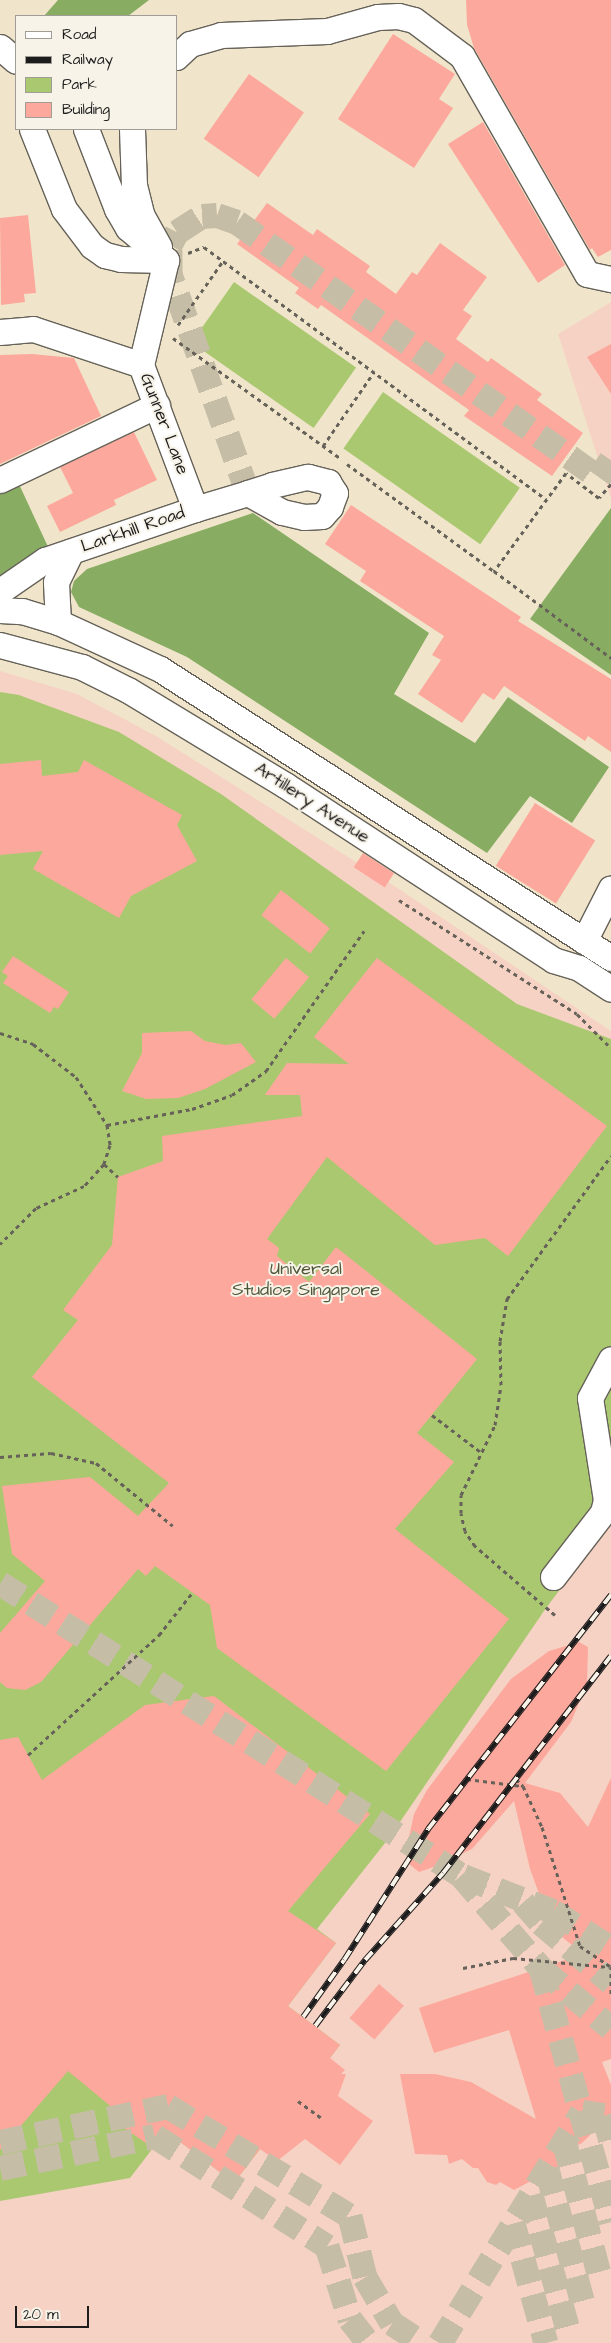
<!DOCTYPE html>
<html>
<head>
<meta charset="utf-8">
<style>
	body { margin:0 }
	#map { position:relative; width:611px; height:2343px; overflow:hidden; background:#f0e5ca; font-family:"Architects Daughter",sans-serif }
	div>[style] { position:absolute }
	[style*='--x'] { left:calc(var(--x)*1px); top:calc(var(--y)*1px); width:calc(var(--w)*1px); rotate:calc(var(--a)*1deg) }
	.built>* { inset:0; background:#f6d2c5 }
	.green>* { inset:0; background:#aac870; transform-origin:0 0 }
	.forest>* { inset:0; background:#87ac62 }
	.building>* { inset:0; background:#fda89c; transform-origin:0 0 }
	.minor-tunnel>* { height:25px; margin-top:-12.5px; transform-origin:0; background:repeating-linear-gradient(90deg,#c6bda7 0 25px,transparent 0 37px) }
	.path>* { height:3px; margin-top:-1.5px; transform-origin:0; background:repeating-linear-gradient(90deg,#666259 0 4px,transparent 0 8px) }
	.roads { filter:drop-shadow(1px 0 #666259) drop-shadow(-1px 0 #666259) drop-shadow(0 1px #666259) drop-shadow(0 -1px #666259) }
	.minor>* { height:25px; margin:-12.5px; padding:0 12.5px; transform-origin:12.5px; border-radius:12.5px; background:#fff }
	.rail>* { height:5.5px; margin-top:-2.75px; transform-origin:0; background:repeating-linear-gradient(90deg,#f7f3e8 0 11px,#1c1c1c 0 22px); box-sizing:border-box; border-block:1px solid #1c1c1c }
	span { translate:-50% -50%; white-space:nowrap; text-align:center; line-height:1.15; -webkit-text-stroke:4px #f7f3e8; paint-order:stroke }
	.street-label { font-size:18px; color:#1c1c1c }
	.park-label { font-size:18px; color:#4e5839 }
	.legend { position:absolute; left:15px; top:15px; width:162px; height:115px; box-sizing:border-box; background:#f7f3e8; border:1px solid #9f9d96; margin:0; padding:6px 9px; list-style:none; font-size:15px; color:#1c1c1c }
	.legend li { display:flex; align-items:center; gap:10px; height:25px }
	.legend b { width:25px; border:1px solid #9f9d96 }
	.scale { position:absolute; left:15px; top:2306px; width:74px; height:22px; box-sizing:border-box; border:2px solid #1c1c1c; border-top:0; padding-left:6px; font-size:15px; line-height:18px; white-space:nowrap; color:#1c1c1c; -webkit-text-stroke:4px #f7f3e8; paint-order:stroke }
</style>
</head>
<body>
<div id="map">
	<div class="built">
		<i style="clip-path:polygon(611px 302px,611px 499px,558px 334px)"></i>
		<i style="clip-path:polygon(0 671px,77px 694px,156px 736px,399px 889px,611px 1031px,611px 2343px,0 2343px)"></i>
	</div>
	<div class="green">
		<i style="left:234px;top:282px;width:149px;height:74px;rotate:35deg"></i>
		<i style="left:383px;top:392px;width:167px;height:69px;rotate:35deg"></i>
		<i style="clip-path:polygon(0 692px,19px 695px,119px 732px,221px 794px,517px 1004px,611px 1039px,611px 1522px,546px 1608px,389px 1838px,317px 1929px,336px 1943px,288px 2006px,340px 2045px,234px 2183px,162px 2128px,153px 2148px,130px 2178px,0 2201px)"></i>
	</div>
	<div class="forest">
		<i style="clip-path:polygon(58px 0,149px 0,128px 16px,44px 16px)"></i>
		<i style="clip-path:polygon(18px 482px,49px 549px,0 582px,0 490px)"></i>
		<i style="clip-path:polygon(611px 508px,611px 675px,530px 619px)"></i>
		<i style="clip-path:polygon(253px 513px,429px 633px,394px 694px,475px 743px,508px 697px,609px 767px,572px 823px,530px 796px,487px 853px,187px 657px,79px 607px,71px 592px,74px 581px,87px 569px)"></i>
	</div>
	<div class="building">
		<i style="clip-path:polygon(466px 0,611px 0,611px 250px,598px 257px,592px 248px,590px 250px,474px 48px,467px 25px)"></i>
		<i style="clip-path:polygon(393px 34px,455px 74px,439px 99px,453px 108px,414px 168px,338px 119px)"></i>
		<i style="left:249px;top:74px;width:67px;height:79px;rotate:35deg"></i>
		<i style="clip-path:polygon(483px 122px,565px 265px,538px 283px,448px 144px)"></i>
		<i style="clip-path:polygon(267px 203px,313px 235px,317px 229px,370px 266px,366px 272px,396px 294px,412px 272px,417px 275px,440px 243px,487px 277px,463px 310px,472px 316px,456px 339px,488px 362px,491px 358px,542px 394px,537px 400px,583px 433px,552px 476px,464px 416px,469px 410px,321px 305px,318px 309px,295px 293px,299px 288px,237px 244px)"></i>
		<i style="clip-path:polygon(28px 215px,36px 293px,24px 294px,25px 302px,1px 305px,0 218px)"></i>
		<i style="clip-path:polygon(611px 344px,611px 394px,587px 357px)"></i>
		<i style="clip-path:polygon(32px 354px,74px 358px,101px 416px,0 464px,0 355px)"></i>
		<i style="clip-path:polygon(134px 432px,157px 480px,114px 500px,116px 505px,60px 532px,47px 506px,73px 493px,60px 467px)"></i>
		<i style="clip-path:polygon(351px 505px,521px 617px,518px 621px,611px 679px,611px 752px,588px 736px,585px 741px,504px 686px,494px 700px,483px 693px,462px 723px,418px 694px,441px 660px,432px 655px,444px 636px,360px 581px,366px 571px,325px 544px)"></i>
		<i style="clip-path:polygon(41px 760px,42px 776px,78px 772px,84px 760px,182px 815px,177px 825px,197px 861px,131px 896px,119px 918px,33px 869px,43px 851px,0 855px,0 764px)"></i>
		<i style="left:535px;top:803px;width:71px;height:74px;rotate:32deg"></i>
		<i style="left:363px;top:853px;width:37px;height:17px;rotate:33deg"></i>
		<i style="left:281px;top:890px;width:62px;height:32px;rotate:38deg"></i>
		<i style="clip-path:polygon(13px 956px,69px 992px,58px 1009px,54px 1007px,50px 1013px,3px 983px,8px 976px,2px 972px)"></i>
		<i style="left:286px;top:958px;width:30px;height:54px;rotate:40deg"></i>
		<i style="clip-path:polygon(377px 958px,607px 1126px,508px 1256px,485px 1238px,435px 1245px,327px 1157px,267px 1239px,279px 1248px,277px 1256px,309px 1282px,336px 1247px,477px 1359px,417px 1433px,454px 1462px,395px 1529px,509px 1619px,386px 1771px,217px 1648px,210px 1605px,155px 1566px,146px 1576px,138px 1569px,41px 1682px,25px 1690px,7px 1688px,0 1682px,0 1633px,45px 1581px,12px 1554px,2px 1486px,90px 1477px,138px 1516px,169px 1483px,32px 1377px,78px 1320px,63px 1310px,112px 1245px,118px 1177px,163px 1161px,162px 1136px,302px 1116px,300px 1095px,265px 1095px,287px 1063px,349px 1064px,314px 1037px)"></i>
		<i style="clip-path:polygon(191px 1031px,205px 1041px,226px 1045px,241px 1043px,256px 1062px,205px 1089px,178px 1098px,146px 1099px,122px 1091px,142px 1053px,142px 1033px)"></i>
		<i style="clip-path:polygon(579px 1642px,588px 1647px,587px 1684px,571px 1722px,525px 1783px,560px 1793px,588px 1827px,611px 1778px,611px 2059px,602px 2062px,611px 2085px,611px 2133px,595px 2130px,582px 2143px,574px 2147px,568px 2162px,555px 2168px,548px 2182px,529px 2182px,514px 2190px,500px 2182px,496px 2185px,487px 2182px,478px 2168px,473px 2168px,462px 2159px,449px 2164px,447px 2155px,415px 2154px,400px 2074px,435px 2074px,471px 2082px,536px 2119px,509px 2030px,434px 2053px,419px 2008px,583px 1954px,557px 1933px,549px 1921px,530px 1869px,514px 1801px,472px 1849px,434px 1867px,419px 1872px,409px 1864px,409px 1837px,414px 1814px,427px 1790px,511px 1679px,549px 1651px)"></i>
		<i style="clip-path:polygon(214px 1696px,370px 1814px,288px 1911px,336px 1943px,288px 2006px,340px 2045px,330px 2058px,345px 2070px,341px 2074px,346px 2074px,338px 2096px,373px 2121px,340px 2165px,305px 2139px,277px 2161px,260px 2149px,234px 2183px,162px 2128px,153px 2148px,114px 2121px,114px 2109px,68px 2071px,0 2150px,0 1740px,18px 1737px,42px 1780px,145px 1705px)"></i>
		<i style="left:379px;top:1984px;width:33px;height:45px;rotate:41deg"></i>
	</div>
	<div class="minor-tunnel">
		<i style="--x:248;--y:493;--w:232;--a:-109.6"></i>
		<i style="--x:170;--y:274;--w:29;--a:-90"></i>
		<i style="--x:170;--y:245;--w:15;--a:-62"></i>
		<i style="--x:177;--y:232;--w:30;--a:-33"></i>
		<i style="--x:202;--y:216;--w:15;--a:-4"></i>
		<i style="--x:217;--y:215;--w:21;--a:19"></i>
		<i style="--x:237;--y:222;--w:443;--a:35.2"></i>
		<i style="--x:599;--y:477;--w:21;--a:-55"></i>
		<i style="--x:0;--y:1583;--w:546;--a:32.35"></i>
		<i style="--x:461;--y:1875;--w:123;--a:49.3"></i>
		<i style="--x:541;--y:1968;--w:92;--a:40.6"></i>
		<i style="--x:463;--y:1876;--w:97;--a:21.3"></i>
		<i style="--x:553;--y:1911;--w:69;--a:32.5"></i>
		<i style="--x:523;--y:1902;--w:28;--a:49"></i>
		<i style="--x:541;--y:1923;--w:92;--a:40.1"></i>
		<i style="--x:541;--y:1968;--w:263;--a:74.5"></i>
		<i style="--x:564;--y:2140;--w:142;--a:75.3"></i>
		<i style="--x:0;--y:2142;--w:172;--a:-12.1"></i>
		<i style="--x:168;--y:2106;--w:213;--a:31.1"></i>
		<i style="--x:350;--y:2216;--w:63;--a:76.2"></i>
		<i style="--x:365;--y:2277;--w:53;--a:59.6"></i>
		<i style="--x:392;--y:2323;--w:37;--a:33"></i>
		<i style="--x:0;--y:2168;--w:158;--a:-11.7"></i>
		<i style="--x:155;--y:2136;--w:204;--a:32.6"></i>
		<i style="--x:327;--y:2246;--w:77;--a:72.5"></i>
		<i style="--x:350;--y:2319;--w:31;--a:52"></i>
		<i style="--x:547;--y:2169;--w:139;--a:75"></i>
		<i style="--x:531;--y:2195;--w:139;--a:74.6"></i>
		<i style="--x:513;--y:2223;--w:124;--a:74.6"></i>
		<i style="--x:440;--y:2343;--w:271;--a:-58.4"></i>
		<i style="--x:582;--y:2112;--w:22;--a:8"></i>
		<i style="--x:604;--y:2115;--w:27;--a:75"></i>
	</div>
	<div class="path">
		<i style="--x:188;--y:253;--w:17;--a:-21"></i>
		<i style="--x:204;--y:247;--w:425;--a:36.4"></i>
		<i style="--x:178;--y:325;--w:78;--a:-54.9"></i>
		<i style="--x:173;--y:338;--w:206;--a:35.7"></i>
		<i style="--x:323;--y:446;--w:90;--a:-55.4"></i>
		<i style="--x:347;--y:464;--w:182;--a:36.1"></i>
		<i style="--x:611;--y:484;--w:18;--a:131"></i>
		<i style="--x:599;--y:498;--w:41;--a:-142.9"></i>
		<i style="--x:566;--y:473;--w:122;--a:126.3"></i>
		<i style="--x:494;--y:571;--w:146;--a:36.6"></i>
		<i style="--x:399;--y:900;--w:211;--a:32.6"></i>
		<i style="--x:577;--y:1014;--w:48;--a:45"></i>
		<i style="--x:0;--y:1033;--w:35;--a:18"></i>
		<i style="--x:33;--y:1044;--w:54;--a:37.5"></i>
		<i style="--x:76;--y:1077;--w:57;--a:57.1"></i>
		<i style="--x:107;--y:1125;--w:20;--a:81"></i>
		<i style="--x:110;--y:1145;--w:20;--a:108"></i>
		<i style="--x:104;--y:1164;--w:30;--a:132"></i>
		<i style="--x:84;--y:1186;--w:53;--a:155.4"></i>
		<i style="--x:36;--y:1208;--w:51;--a:135"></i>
		<i style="--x:107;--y:1125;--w:86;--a:-10.7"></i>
		<i style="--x:192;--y:1109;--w:42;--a:-19.3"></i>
		<i style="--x:232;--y:1095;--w:42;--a:-35.2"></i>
		<i style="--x:266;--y:1071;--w:171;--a:-55"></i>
		<i style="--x:104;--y:1164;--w:19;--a:43"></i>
		<i style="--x:432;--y:1415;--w:63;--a:37.2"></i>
		<i style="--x:0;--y:1457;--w:51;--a:-4.5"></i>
		<i style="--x:51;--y:1453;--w:46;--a:12.5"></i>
		<i style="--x:96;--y:1463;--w:99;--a:39.3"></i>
		<i style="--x:555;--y:1615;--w:106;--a:-139.2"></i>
		<i style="--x:475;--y:1546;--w:18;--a:-124"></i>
		<i style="--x:465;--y:1531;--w:18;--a:-103"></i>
		<i style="--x:461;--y:1513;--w:18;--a:-90"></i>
		<i style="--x:461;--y:1495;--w:78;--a:-64.1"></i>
		<i style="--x:495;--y:1425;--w:40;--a:-81.5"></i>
		<i style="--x:501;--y:1385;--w:44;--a:-91.3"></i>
		<i style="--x:500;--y:1341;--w:43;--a:-80.5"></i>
		<i style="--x:507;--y:1299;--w:177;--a:-54"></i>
		<i style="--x:28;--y:1755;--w:178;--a:-42.5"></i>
		<i style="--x:159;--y:1635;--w:53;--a:-51.8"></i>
		<i style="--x:467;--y:1779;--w:55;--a:7.3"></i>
		<i style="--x:516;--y:1779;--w:10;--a:45"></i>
		<i style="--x:523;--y:1786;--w:45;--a:65.1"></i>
		<i style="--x:542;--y:1827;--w:125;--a:72.3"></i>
		<i style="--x:580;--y:1946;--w:37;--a:34"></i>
		<i style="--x:611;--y:1966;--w:31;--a:90"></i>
		<i style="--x:463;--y:1968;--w:51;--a:-11.3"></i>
		<i style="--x:513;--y:1958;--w:96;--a:5.4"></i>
		<i style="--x:298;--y:2101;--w:29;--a:36"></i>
	</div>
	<div class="roads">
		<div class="minor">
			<i style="--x:0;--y:47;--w:21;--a:41"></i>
			<i style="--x:176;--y:57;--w:19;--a:-43"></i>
			<i style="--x:190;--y:44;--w:32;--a:-16"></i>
			<i style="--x:221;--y:35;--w:106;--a:-2.2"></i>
			<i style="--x:327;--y:31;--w:53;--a:-15.4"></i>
			<i style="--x:378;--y:17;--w:20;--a:-3"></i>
			<i style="--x:398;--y:16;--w:16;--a:14"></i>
			<i style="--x:414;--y:20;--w:60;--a:36.9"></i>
			<i style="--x:462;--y:56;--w:251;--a:60.2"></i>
			<i style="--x:587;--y:274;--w:25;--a:12"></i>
			<i style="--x:32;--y:129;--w:86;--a:68.2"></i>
			<i style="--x:64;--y:209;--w:46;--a:52.9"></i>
			<i style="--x:92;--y:246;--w:16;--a:35"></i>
			<i style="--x:105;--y:255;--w:16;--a:14"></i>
			<i style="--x:121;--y:259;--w:45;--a:1.3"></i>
			<i style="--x:86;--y:129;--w:86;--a:68.8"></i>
			<i style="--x:117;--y:209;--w:22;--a:60"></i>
			<i style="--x:128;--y:228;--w:50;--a:40.1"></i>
			<i style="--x:132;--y:129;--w:56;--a:88"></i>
			<i style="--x:134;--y:185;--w:32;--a:76"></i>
			<i style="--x:142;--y:216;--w:35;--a:61"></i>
			<i style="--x:0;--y:332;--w:33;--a:-5"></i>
			<i style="--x:33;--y:329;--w:114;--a:18.4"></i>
			<i style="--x:141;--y:365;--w:154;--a:69.4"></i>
			<i style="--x:141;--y:365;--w:108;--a:-76.6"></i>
			<i style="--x:0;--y:480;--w:174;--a:-25.5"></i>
			<i style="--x:0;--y:591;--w:55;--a:-34.6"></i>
			<i style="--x:45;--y:560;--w:158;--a:-18.8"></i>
			<i style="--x:195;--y:509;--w:55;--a:-16.8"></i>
			<i style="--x:248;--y:493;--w:25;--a:-18"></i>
			<i style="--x:272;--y:485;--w:37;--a:-13"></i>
			<i style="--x:308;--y:477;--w:21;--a:14"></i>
			<i style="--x:328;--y:482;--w:13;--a:58"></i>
			<i style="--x:335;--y:493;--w:15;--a:110"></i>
			<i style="--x:330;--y:507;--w:12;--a:132"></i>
			<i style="--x:322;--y:516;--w:18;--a:177"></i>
			<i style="--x:304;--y:517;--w:23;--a:-167"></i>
			<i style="--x:282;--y:512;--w:39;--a:-151"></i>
			<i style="--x:0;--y:610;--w:22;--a:3"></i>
			<i style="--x:22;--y:611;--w:38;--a:17"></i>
			<i style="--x:58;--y:622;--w:112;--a:24.7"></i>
			<i style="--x:160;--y:669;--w:536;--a:32.65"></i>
			<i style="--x:58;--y:622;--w:40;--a:-92.9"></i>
			<i style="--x:56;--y:582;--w:34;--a:-64"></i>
			<i style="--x:0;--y:645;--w:85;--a:15"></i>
			<i style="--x:82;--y:667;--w:51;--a:26.6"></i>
			<i style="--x:128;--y:690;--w:184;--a:31.2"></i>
			<i style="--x:285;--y:785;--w:320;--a:33.1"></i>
			<i style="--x:553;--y:960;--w:27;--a:17"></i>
			<i style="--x:579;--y:968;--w:38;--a:33"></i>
			<i style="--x:584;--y:941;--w:59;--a:-63"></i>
			<i style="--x:553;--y:1577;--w:82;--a:-52.4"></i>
			<i style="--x:603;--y:1512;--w:12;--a:-76"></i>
			<i style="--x:606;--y:1500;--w:103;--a:-98.9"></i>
			<i style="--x:590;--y:1398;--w:44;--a:-61.7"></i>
		</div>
	</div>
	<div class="rail">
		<i style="--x:303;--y:2017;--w:70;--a:-54.3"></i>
		<i style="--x:344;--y:1960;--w:156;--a:-57.3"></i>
		<i style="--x:428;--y:1829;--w:297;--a:-52"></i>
		<i style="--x:315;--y:2026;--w:83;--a:-52.9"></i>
		<i style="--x:365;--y:1960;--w:117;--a:-48.1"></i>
		<i style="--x:443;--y:1873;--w:274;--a:-52.3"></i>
	</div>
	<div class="street-label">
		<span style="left:164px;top:424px;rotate:69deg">Gunner Lane</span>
		<span style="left:133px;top:530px;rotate:-19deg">Larkhill Road</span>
		<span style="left:312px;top:803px;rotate:33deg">Artillery Avenue</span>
	</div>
	<div class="park-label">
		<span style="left:306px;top:1280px">Universal<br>Studios Singapore</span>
	</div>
	<ul class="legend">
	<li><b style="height:6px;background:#fff"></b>Road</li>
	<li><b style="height:6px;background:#1c1c1c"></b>Railway</li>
	<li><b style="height:14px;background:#aac870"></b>Park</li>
	<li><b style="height:14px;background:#fda89c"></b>Building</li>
	</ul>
	<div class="scale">20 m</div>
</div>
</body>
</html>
